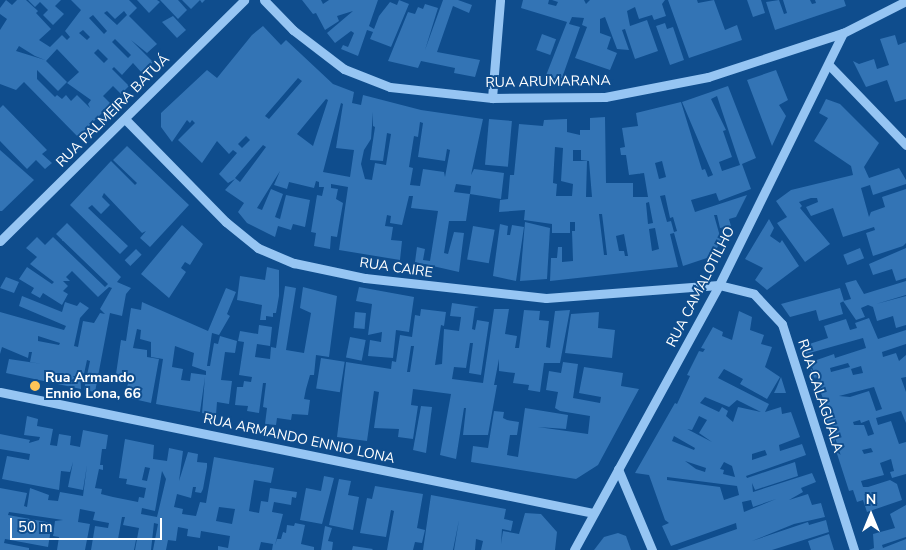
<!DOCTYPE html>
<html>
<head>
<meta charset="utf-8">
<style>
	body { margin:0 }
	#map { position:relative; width:906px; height:550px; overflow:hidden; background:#0f4d8d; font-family:"Nunito Sans",sans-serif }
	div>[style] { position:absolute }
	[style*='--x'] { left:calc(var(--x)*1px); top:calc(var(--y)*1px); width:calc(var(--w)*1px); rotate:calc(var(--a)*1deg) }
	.building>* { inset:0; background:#3374b5; transform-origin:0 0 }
	.minor>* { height:9px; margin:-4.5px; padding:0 4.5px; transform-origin:4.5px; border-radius:4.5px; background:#96c5f3 }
	.dots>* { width:14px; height:14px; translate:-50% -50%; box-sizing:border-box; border:2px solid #0f4d8d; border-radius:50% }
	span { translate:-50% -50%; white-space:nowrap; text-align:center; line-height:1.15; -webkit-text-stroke:4px #0f4d8d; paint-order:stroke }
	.street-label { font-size:14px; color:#fff }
	.poi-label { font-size:14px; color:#fff; font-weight:700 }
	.left { translate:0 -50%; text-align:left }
	.north { position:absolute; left:846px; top:490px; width:50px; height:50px; -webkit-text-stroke:4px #0f4d8d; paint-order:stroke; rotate:0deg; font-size:14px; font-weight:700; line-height:20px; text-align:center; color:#fff }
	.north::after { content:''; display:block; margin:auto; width:18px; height:22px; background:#fff; clip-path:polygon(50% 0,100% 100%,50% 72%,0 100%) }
	.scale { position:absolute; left:10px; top:518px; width:152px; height:22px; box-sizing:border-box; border:2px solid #fff; border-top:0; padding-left:6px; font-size:15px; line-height:18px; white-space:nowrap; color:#fff; -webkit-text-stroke:4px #0f4d8d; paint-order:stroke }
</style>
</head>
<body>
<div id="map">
	<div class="building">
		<i style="clip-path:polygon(evenodd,6px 0,12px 5px,17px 0,26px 0,38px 11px,36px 13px,51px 29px,39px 40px,50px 47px,62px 35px,67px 40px,70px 37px,65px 31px,81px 10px,71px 0,129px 0,137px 8px,129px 16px,157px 44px,147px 53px,131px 40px,153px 62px,142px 73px,133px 63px,122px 75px,114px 67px,112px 69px,129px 86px,121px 94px,113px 86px,103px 96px,111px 104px,78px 137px,24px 82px,16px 90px,0 84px,0 30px,7px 19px,0 14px,0 8px,6px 0,107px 11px,115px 19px,124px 11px,127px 15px,117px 25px,104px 13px,107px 11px,6px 0,93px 15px,107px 31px,104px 34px,89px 18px,93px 15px,6px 0,83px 30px,90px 37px,87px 40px,79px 33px,83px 30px,6px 0,115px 39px,131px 55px,128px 58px,112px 42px,115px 39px,6px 0,19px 46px,35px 56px,45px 60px,16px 51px,19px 46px,6px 0,57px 49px,79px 72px,67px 83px,91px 100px,88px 104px,90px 108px,77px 95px,71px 101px,66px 95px,62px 99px,57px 95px,55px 97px,37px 79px,37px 70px,58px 91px,67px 82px,46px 61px,57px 49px,6px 0,98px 49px,108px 59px,104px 63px,94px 53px,98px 49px)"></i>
		<i style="clip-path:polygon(28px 0,61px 0,55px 6px,64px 14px,53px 25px,43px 15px,48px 10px,40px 2px,35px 7px)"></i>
		<i style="clip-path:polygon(137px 0,157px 0,160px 2px,149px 13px)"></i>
		<i style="clip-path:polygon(160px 0,178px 0,187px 10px,178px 19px)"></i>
		<i style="clip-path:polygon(182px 0,205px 0,202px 3px,200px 0,191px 9px)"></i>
		<i style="clip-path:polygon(302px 0,321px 0,323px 4px,329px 0,378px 0,369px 26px,374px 29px,379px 16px,390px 2px,397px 5px,399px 0,409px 4px,391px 47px,370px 39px,373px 32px,367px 30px,358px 56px,341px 49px,343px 45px,348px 47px,354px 33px,351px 31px,335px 43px,327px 33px,353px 11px,337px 16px,339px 21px,325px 30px,316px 13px,313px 14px)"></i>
		<i style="clip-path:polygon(443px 0,458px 0,472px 5px,469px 13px,453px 6px,437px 52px,480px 60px,475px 77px,454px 73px,455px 68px,421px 61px,418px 68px,388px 61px,408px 12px,415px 14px,418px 7px,423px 9px,425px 4px,438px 8px,425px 50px)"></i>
		<i style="clip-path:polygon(523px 0,549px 0,548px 4px,556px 6px,558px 2px,552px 0,584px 0,586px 4px,590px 0,665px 0,662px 4px,666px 16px,654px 20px,652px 15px,639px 19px,635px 7px,627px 11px,630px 26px,647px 20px,658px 51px,635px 59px,625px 29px,622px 30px,629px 50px,617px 49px,605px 17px,600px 19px,600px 33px,611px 37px,607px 49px,617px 53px,610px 70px,575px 58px,587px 27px,582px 25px,584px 18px,572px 17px,569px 24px,580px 27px,562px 78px,545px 78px,567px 22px,521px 8px)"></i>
		<i style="clip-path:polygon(668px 0,697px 0,698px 3px,714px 0,725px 30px,737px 25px,742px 40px,689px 58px)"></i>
		<i style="clip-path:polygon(747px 0,761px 0,765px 13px,753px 17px)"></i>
		<i style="clip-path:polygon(779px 0,784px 14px,787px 13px,783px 0,810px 0,812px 4px,816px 3px,815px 0,844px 0,846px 6px,775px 30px,766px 2px)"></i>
		<i style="clip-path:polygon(173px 16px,186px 30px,177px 38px,162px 22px)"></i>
		<i style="clip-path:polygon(665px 23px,667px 29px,673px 27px,684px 60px,670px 65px,656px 26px)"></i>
		<i style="clip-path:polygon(evenodd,263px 26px,281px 45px,286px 40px,333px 84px,354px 92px,352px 103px,361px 105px,363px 95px,421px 110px,483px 119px,471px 175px,474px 169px,504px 173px,501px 199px,470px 194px,466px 221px,449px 221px,444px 253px,448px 254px,454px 232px,464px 233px,459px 272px,415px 262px,417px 247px,425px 249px,423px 260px,430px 261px,438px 211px,411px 208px,413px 196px,409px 196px,402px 225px,390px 223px,391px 216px,387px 215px,385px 226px,393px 227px,391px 240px,402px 241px,400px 260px,339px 250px,348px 187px,331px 184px,331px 188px,338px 189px,336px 199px,343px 203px,337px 237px,331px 236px,330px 249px,314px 246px,316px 233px,311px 232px,317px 195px,322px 196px,324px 187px,319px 187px,319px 182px,316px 181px,314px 188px,289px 182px,287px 189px,274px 185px,280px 171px,257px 208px,262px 210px,271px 189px,283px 194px,275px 217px,280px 219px,286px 195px,310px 200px,305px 227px,293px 224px,291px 230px,278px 226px,275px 237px,247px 223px,238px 212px,244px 203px,225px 190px,235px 179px,228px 183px,219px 174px,237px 153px,233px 150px,229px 154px,217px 141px,202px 163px,178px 140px,195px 123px,192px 120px,190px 123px,187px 120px,172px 142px,161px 127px,161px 113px,207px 70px,217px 78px,252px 35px,263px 26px,298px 78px,302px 81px,269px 119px,265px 116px,298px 78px,263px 26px,326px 99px,328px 100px,313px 146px,297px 134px,326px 99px,263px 26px,341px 103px,343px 104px,336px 148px,354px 150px,350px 177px,323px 172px,341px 103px,263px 26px,373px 112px,373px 126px,375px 127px,370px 160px,383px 161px,387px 133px,391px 134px,386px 165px,375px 163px,372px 180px,365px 179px,361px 164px,364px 150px,371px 139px,373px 112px,263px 26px,420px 122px,423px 123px,418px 157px,445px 161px,447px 149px,450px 150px,445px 177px,444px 172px,423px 169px,420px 186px,410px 185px,413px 168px,409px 167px,414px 136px,418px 137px,420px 122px,263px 26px,246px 136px,250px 140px,242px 148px,238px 144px,246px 136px,263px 26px,263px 145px,266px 147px,240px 182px,235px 178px,263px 145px,263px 26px,456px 184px,471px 186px,470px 194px,454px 192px,456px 184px)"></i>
		<i style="left:542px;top:34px;width:15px;height:17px;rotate:20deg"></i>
		<i style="clip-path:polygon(895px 35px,898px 45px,906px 42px,906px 99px,895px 102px,887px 80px,866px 87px,853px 61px,859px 64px,874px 59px,877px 69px,889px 65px,880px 39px)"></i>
		<i style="clip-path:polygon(776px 70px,788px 100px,779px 105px,786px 116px,772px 146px,747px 80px)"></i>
		<i style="clip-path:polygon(evenodd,728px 86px,756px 158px,742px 164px,751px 189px,719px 201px,716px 193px,691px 200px,695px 212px,747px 195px,736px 217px,729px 219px,731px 226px,720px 228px,717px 215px,714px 215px,721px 240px,713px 256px,683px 266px,674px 233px,670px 234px,678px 267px,550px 281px,551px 258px,557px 258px,558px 247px,562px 247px,562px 262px,573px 261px,572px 231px,575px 231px,575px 222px,570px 222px,570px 233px,552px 233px,552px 224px,524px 220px,525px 210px,499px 212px,500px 200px,508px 199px,510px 175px,514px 175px,519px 124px,543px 126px,544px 120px,567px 119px,567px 132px,580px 135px,580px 130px,590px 130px,590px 118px,605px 117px,606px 183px,633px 183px,633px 197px,648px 197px,644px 173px,629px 175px,626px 155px,621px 155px,620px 148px,625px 147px,622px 128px,638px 126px,636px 113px,681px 102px,702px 170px,705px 169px,708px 177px,713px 175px,682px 102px,728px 86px,717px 96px,740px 165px,722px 171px,719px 162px,732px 157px,723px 131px,726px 130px,711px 99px,717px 96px,728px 86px,555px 147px,563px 148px,561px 181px,573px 184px,572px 196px,556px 196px,557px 184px,553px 183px,555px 147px,728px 86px,573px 150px,581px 150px,581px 160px,589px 161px,592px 197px,586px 197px,587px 161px,573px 161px,573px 150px,728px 86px,662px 161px,666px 177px,659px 179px,655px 163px,662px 161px,728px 86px,665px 195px,670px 218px,673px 217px,677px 231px,674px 232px,671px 221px,667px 222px,660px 196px,665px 195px,728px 86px,649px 202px,653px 223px,648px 224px,646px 203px,649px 202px,728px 86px,599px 214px,602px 214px,607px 255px,604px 255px,599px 214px,728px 86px,655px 228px,659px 249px,652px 251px,649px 229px,655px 228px,728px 86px,624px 234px,628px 256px,625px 256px,624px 251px,619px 251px,616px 236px,624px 234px)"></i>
		<i style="clip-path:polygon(826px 99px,840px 104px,879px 143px,864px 167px,869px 178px,899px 168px,906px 180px,906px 184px,873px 195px,870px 185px,861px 188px,869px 217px,871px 212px,885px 207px,882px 197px,906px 189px,906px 243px,903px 246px,873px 256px,866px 233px,875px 230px,874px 227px,843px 237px,833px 208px,811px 216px,806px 207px,818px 202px,817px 198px,811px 198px,799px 202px,802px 206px,800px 208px,830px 244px,805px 262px,777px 223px,787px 217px,776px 201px,791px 190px,853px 175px,851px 166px,814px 141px,828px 118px,819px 113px)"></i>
		<i style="clip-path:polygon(3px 105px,47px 150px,42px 154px,52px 163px,45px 169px,36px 160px,27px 169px,0 141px,0 108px)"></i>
		<i style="left:489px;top:119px;width:23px;height:46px;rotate:5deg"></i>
		<i style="clip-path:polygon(127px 146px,189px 205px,150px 247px,140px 238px,146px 231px,142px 233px,104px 193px,102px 197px,110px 205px,101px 214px,92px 205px,88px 208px,128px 246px,120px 254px,70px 205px,111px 161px,135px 185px,137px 183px,113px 160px)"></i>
		<i style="clip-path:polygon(0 150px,34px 180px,2px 211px,0 211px)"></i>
		<i style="clip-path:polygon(769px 219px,774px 228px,770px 236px,780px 243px,782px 240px,799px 266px,767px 290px,755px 280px,763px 268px,745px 259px)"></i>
		<i style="clip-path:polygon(525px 222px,550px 228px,547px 279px,520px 281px)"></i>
		<i style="clip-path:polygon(evenodd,67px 223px,121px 277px,117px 282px,131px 288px,126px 294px,122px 316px,110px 313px,95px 392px,84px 390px,90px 361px,87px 360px,84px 374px,80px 373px,81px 389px,6px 373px,9px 359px,42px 364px,30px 362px,32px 352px,29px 352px,28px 358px,2px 347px,0 354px,0 312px,64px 330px,66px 326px,19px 306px,22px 296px,62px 312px,65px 302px,77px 306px,80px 302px,89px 308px,80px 318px,74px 346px,78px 347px,83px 321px,94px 323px,100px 313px,105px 314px,100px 309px,112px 288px,109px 287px,98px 297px,72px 271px,66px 277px,70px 281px,63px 281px,68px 286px,63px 291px,68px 294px,62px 305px,43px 293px,40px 298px,31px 293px,34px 288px,19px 279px,27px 267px,52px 284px,54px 282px,30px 264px,37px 257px,26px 248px,37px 237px,45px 245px,53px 237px,105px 287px,108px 284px,56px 234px,67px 223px,38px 336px,60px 343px,59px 345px,38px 341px,38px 336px)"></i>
		<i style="clip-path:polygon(500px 224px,508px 226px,507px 235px,510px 235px,512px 225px,524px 227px,516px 281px,493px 276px)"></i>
		<i style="clip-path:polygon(182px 225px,203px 244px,190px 265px,185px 262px,181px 268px,186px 272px,169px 298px,141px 274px)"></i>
		<i style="left:473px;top:226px;width:22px;height:34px;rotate:10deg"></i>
		<i style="left:860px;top:248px;width:11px;height:18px;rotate:68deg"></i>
		<i style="clip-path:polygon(906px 248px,906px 278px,896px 281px,892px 269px,873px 275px,869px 264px)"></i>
		<i style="left:136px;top:249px;width:8px;height:16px;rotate:45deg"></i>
		<i style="clip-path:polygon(267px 267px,279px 270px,279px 296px,276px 313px,273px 313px,273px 317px,266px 316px,266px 320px,260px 320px,262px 305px,237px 300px,240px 276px,265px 280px)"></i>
		<i style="clip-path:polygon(6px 277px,19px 282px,14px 293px,0 288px)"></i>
		<i style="clip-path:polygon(856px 280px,864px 294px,906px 281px,906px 295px,876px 304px,906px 296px,906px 325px,896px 328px,893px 316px,877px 321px,873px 307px,868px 305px,861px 308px,865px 317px,856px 320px,843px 301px,851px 299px,845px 283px)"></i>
		<i style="clip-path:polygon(285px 286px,296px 288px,286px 350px,304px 353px,311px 313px,300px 308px,303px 287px,337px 296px,329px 357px,316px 355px,314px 375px,310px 375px,306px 389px,304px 399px,310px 400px,308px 415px,292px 414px,291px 420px,277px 418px,276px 425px,265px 424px,267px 408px,263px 407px,266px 383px,263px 383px,259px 413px,247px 411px,248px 406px,235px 405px,237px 387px,243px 387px,244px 381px,251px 382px,252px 377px,239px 375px,244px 342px,238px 341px,240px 331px,258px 334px,259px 325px,272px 327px,270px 346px,257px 344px,255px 357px,270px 359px,271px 347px,276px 348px)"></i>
		<i style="clip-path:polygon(359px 287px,414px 297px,409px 332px,396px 330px,393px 358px,368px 356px,370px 340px,381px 342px,382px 332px,368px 335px,372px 304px,356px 301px)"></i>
		<i style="clip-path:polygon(evenodd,226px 288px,236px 292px,227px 314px,230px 316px,219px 335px,212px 333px,207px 366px,210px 366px,214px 343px,218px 344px,220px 336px,237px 341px,235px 353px,225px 352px,221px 380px,232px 381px,229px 404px,217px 402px,216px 415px,202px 413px,205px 377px,200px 412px,156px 404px,163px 359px,151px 357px,151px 342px,140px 339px,141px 330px,137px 329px,133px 348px,147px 350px,147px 357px,159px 359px,151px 403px,125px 397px,128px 383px,115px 381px,121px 340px,126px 341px,131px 308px,141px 310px,142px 302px,208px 331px,226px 288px,175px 346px,194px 353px,192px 366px,206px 371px,206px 375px,191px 373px,190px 381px,181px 380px,183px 369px,172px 367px,175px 346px)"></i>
		<i style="clip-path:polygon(840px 288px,844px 301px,840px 303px,843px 314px,819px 321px,816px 310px,790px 317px,781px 304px)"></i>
		<i style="clip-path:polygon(evenodd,452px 303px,479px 307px,475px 308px,472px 329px,475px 330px,477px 320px,489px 322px,481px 375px,469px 373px,473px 343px,470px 343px,466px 368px,454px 367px,452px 379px,483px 383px,494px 309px,509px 309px,505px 334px,517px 336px,515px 348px,519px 348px,524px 310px,540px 311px,539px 320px,549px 321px,546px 347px,550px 348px,555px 311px,570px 310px,560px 363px,544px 363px,540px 392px,528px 390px,529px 385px,513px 383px,515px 373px,499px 371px,499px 359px,494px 385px,497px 385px,488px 435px,463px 435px,466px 408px,464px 408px,456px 459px,440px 455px,451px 394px,413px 389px,411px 405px,418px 406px,413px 439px,398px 437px,399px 429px,374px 428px,379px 392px,374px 391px,367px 441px,337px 437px,346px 362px,391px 369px,392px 361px,396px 362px,400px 335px,412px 337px,415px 315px,420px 316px,421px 309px,446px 312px,444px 326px,441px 325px,435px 365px,442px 364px,444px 329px,459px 331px,461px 317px,450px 316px,452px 303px,411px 346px,414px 346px,410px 372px,407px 372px,411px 346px)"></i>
		<i style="clip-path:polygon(evenodd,739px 311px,752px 317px,750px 330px,764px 335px,761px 344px,772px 347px,765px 367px,780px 377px,767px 399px,740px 384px,743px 379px,724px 369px,718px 378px,769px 404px,765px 412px,781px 407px,782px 414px,791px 412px,800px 437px,779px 445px,780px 451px,802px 444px,806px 455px,746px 476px,747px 478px,795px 462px,798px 476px,755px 490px,752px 483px,753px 492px,812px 473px,816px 482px,801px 488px,803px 492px,789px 500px,808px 494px,812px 505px,821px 503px,825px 517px,794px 524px,752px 541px,808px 522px,809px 525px,826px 520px,829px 532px,772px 550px,677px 550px,737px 529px,736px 523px,671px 546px,662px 526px,669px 523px,665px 520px,649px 475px,635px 473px,675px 403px,677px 404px,690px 376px,687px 375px,699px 351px,703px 352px,705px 349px,701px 348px,713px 327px,723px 332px,722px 336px,732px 340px,739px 311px,705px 397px,729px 407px,737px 400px,761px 412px,738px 407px,733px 422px,726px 416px,728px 411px,722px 407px,719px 412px,700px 403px,705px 397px,739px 311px,699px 416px,707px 420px,699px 433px,712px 442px,687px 429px,692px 430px,699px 416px,739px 311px,674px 436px,695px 448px,694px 450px,672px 441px,674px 436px,739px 311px,765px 450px,767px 455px,752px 460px,752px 454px,765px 450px,739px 311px,685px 461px,706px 468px,705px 472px,696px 469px,685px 461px,739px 311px,724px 462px,732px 466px,735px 477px,723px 474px,724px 470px,720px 469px,724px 462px,739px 311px,667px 477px,737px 486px,739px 495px,724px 500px,720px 487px,667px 480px,667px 477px,739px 311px,776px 499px,744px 512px,742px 502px,751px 500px,753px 507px,776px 499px)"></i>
		<i style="left:355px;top:312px;width:11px;height:16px;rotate:5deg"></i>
		<i style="clip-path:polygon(599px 312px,598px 328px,615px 330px,612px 358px,565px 353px,571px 314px)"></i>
		<i style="clip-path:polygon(evenodd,869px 318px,878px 339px,906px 330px,906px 344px,882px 352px,883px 357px,896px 353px,899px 361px,906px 355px,906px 377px,901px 378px,906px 392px,906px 423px,901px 411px,876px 418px,878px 425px,891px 421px,899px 444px,906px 442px,906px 474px,892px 478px,890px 472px,894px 471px,891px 459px,880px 463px,884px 475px,861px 481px,863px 487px,868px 487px,890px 480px,897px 484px,902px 500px,867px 512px,863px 500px,857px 502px,853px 490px,849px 491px,821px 404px,825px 403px,808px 363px,834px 354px,835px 358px,866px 348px,863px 338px,806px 354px,803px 346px,828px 338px,824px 326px,846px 319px,850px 330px,857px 328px,855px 323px,869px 318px,848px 363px,850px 367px,831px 372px,830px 368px,848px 363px,869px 318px,861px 366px,863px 373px,853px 375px,851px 369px,861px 366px,869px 318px,874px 387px,882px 409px,876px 411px,869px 391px,850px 397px,839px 396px,874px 387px,869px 318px,860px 420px,861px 423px,869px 420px,874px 434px,868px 436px,864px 425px,854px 425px,853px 422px,860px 420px,869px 318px,871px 448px,873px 452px,864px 454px,862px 450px,871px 448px)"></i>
		<i style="left:350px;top:337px;width:16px;height:21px;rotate:11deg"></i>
		<i style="left:321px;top:358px;width:24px;height:31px;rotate:9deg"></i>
		<i style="clip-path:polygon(563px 362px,578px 364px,573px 398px,600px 403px,601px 397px,579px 393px,584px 367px,623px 373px,621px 386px,639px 389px,598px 465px,576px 479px,471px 462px,473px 446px,488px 448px,494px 411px,504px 412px,503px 418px,507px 420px,519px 422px,517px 435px,510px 435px,507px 455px,518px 457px,525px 408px,568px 415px,566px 429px,538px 427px,588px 434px,590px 416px,560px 411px,555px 408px,558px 392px,546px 390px,549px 371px,561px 373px)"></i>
		<i style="clip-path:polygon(781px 377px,786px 393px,774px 393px,776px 389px)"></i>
		<i style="clip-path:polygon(421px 406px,432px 407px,426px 453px,413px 450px)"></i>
		<i style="clip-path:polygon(evenodd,27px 416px,38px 419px,37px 426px,53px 429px,50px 445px,57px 446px,59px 434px,71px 436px,70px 445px,80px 447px,83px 430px,108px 435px,106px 449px,102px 449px,100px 465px,103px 465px,103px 470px,99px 469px,95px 488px,102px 489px,101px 494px,113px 497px,138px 502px,139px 497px,144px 498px,146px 488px,126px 484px,127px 479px,119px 478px,125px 439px,154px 445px,153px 459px,167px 461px,169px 448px,183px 451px,179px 481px,188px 452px,198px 454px,197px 462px,207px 463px,207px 467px,203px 489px,201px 493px,195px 492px,196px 487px,193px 487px,191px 498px,177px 494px,174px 507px,183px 509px,182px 514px,196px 516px,200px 502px,206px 503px,214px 457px,274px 468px,271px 483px,254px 480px,249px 511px,259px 513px,261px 501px,268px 502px,270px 488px,297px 492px,296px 498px,292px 497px,291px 505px,274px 502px,272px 512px,283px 514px,275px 545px,277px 539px,281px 539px,283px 532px,286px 533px,287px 525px,294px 526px,295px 523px,305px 525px,301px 544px,314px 547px,314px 550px,272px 550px,273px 544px,261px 542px,259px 550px,218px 550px,218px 546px,228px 548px,230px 536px,201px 531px,200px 538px,187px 536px,188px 529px,178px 527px,176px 541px,168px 540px,166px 550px,153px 550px,158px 524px,154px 523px,151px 550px,135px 550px,139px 528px,123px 525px,125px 517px,122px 517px,118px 539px,136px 540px,134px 550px,91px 550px,95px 526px,108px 528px,109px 523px,93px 520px,95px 512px,80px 509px,78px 522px,90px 524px,85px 550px,57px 550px,59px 537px,53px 536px,55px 521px,63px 520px,9px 512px,8px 515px,52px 523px,48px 547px,5px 539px,4px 543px,29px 548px,29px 550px,0 550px,0 488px,27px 493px,24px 506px,27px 507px,30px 488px,49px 495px,48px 500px,58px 501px,60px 492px,83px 496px,87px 465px,83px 490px,68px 487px,73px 462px,70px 472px,61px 471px,59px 490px,2px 479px,7px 456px,29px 460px,30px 454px,0 449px,0 434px,30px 440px,29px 443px,39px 440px,40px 437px,24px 435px,27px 416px,145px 467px,150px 468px,147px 481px,142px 480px,145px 467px,27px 416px,162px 471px,166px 479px,157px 517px,141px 514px,142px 508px,155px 511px,162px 471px,27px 416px,219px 507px,235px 509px,232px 524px,216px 521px,219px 507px)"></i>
		<i style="clip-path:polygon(324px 476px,334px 478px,322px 524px,300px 520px,306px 488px,321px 491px)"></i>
		<i style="clip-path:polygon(339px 479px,351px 481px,348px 495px,359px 497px,353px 530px,329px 525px)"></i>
		<i style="clip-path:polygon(375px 486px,423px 494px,417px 528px,425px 530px,422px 543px,415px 542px,413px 550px,387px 550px,394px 511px,391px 510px,386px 537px,360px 533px,367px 498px,372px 499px)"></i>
		<i style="clip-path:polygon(431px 495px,506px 509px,504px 519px,513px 521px,511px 531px,502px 529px,501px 544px,503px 531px,519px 534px,525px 513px,541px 514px,557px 532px,555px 550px,481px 550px,483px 541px,476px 539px,475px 550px,454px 550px,459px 520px,453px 550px,423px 550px)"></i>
		<i style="clip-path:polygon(906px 505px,906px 537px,882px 545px,883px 548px,906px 539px,906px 550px,869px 550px,874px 548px,873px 534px,895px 528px,890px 514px)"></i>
		<i style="clip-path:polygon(325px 526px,332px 528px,328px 541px,333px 542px,332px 550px,321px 550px)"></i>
		<i style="clip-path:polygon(618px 533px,626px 536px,631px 550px,594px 550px,604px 537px)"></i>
		<i style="clip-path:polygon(829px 534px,834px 550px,811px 550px,808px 541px)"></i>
		<i style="clip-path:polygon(353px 546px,373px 549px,372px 550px,352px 550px)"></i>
	</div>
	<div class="minor">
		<i style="--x:264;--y:0;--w:42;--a:46"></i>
		<i style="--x:293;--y:30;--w:64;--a:37.4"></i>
		<i style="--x:344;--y:69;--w:49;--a:21.4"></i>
		<i style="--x:390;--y:87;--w:103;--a:6.2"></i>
		<i style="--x:492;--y:98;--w:113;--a:-0.5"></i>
		<i style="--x:605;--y:97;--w:105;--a:-11"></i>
		<i style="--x:708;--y:77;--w:142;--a:-18.1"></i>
		<i style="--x:843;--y:33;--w:71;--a:-26.9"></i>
		<i style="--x:829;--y:65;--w:111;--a:46.1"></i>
		<i style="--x:492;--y:98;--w:98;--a:-85.3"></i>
		<i style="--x:125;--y:119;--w:144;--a:45.6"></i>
		<i style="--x:226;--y:222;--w:41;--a:39.1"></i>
		<i style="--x:258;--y:248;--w:39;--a:23"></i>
		<i style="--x:294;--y:263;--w:73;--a:11.9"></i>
		<i style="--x:365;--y:278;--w:182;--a:6.3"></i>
		<i style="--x:546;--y:298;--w:173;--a:-4.3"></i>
		<i style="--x:719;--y:285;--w:36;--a:14"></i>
		<i style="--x:754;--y:294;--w:41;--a:47"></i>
		<i style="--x:782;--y:324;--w:237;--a:72.3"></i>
		<i style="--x:0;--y:241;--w:343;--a:-44.6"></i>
		<i style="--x:0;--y:392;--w:605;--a:11.53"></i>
		<i style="--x:618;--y:469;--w:88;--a:67.2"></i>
		<i style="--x:574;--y:550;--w:302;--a:-61.3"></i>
		<i style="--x:719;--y:285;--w:281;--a:-63.8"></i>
	</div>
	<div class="dots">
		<i style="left:35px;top:386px;background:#ffc558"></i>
	</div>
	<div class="street-label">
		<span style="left:548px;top:82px;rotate:-1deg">RUA ARUMARANA</span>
		<span style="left:113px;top:111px;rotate:-45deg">RUA PALMEIRA BATUÁ</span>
		<span style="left:396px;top:268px;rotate:8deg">RUA CAIRE</span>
		<span style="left:701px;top:287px;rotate:-63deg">RUA CAMALOTILHO</span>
		<span style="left:820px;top:396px;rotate:72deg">RUA CALAGUALA</span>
		<span style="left:299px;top:439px;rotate:12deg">RUA ARMANDO ENNIO LONA</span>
	</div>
	<div class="poi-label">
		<span class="left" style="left:45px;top:386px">Rua Armando<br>Ennio Lona, 66</span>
	</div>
	<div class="north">N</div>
	<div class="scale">50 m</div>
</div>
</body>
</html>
